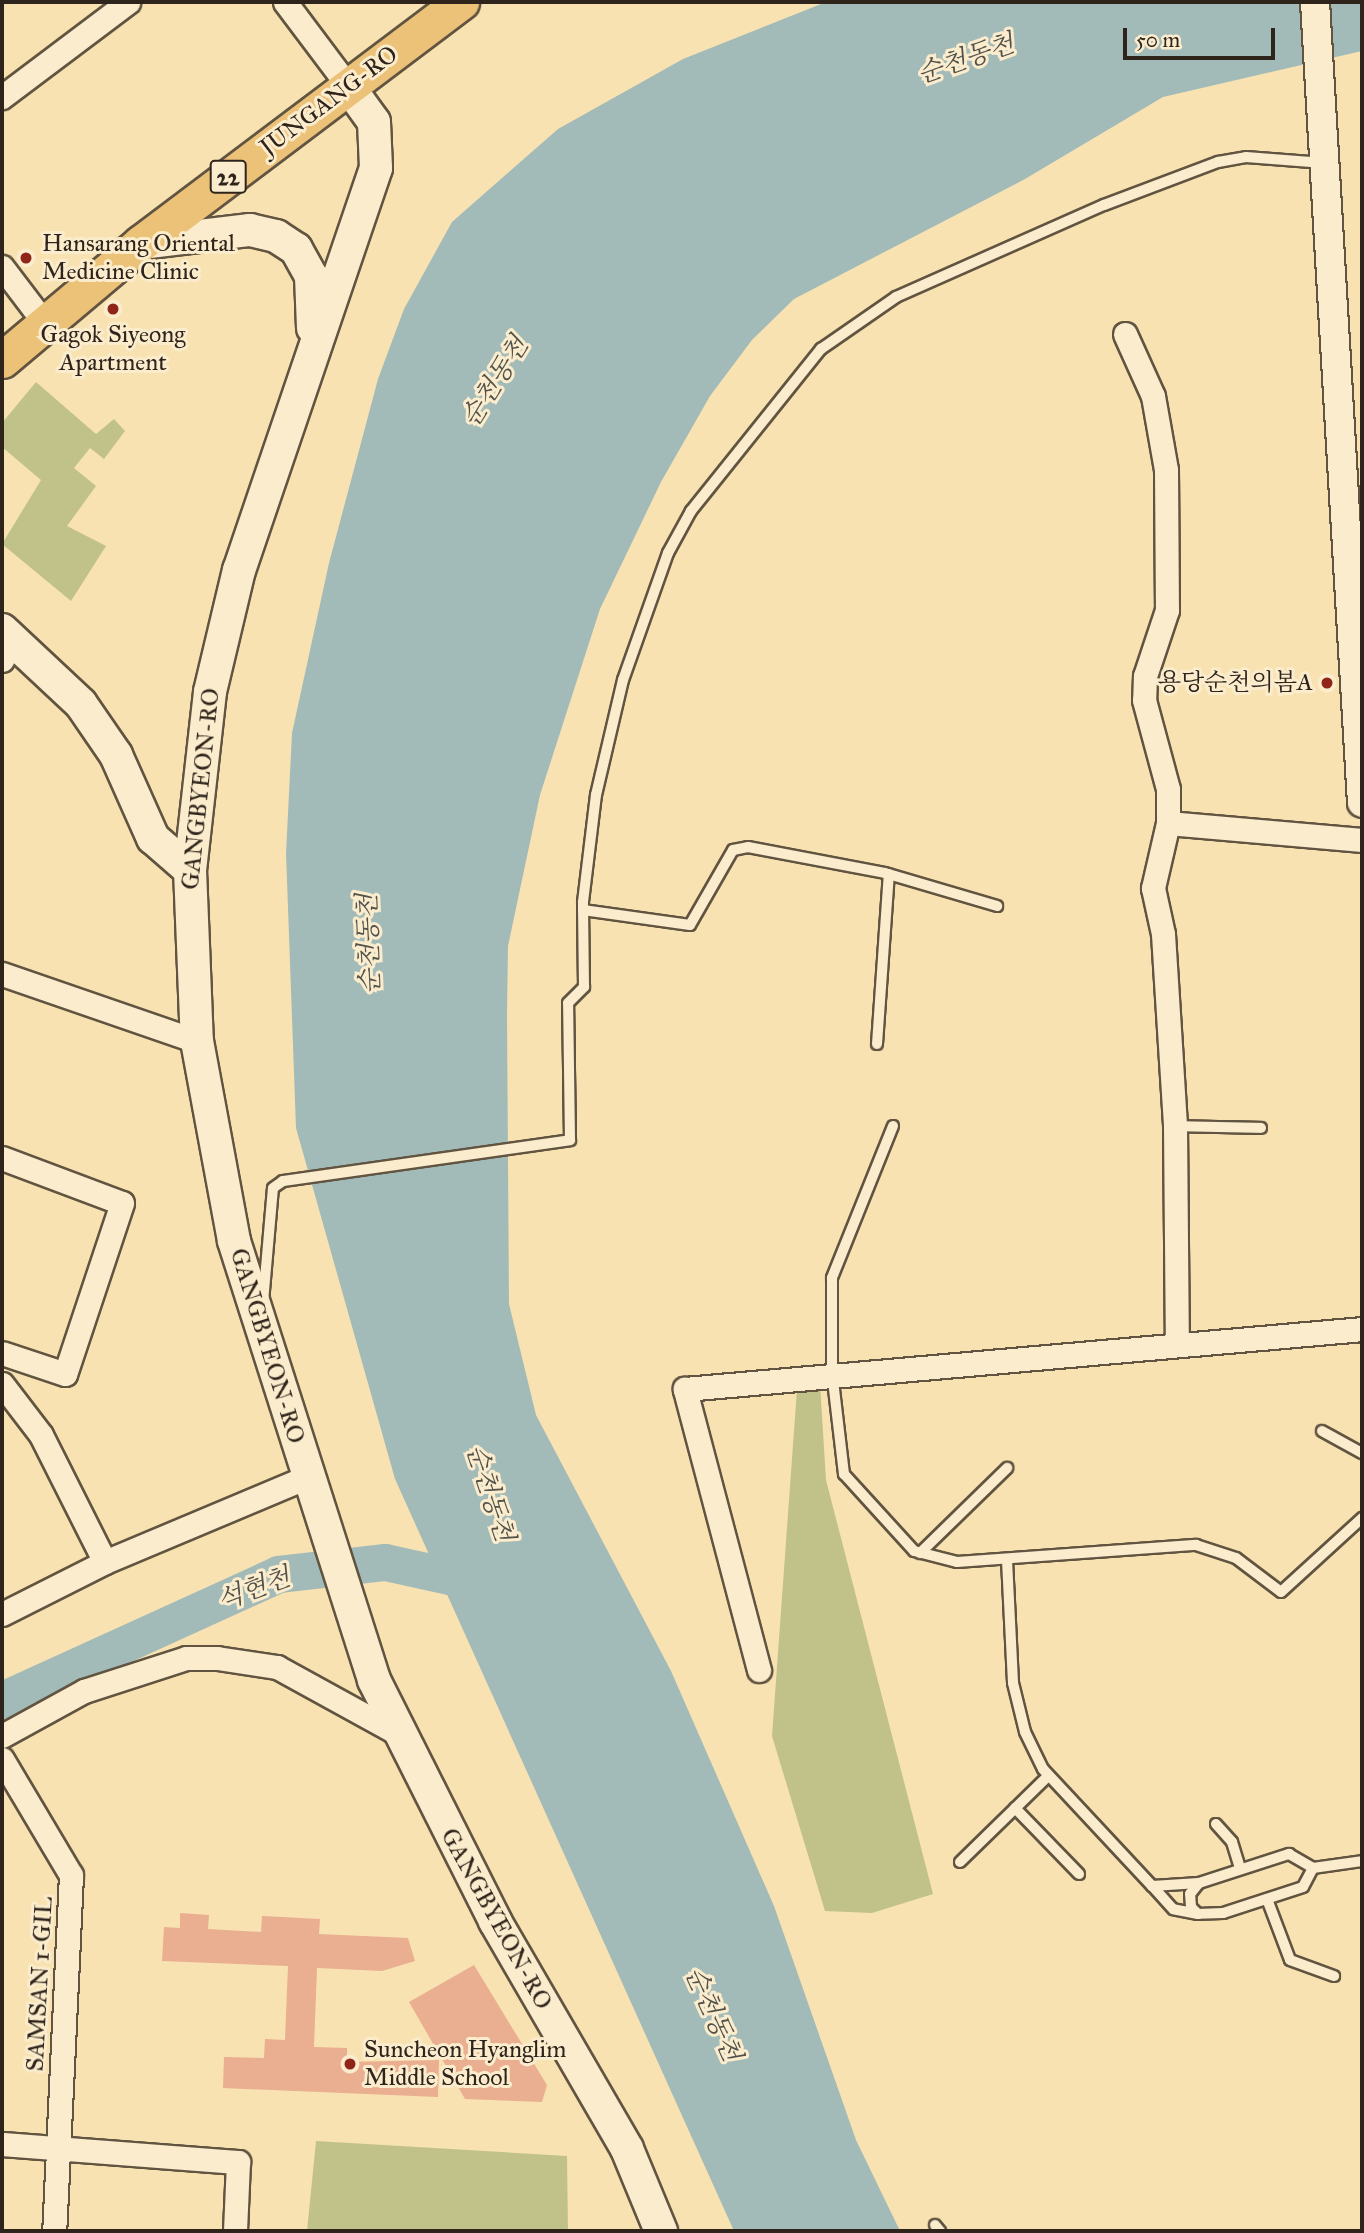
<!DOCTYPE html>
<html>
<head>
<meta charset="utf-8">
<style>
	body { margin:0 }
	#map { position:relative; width:1364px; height:2233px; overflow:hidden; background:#f8e2b1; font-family:"IM FELL Great Primer","Noto Serif KR",serif }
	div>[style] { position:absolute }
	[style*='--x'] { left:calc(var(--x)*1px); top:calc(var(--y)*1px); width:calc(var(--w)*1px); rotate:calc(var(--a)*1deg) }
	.green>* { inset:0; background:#c1c289 }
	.water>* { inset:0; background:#a3bbb8 }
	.river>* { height:37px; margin:-18.5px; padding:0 18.5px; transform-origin:18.5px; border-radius:18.5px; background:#a3bbb8 }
	.building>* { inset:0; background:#eaae91 }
	.roads { filter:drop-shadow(2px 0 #615440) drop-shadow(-2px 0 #615440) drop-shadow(0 2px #615440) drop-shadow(0 -2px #615440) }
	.service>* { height:10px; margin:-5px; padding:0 5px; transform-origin:5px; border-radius:5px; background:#faeccc }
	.minor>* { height:23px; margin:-11.5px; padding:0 11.5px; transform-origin:11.5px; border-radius:11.5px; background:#faeccc }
	.tertiary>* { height:28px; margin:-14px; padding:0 14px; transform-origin:14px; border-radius:14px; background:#faeccc }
	.secondary>* { height:32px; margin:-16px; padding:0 16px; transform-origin:16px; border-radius:16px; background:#faeccc }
	.primary>* { height:35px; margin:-17.5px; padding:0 17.5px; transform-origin:17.5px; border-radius:17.5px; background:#ecc178 }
	.dots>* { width:19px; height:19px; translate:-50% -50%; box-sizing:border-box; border:4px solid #faeccc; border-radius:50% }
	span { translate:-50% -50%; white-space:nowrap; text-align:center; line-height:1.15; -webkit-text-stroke:6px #faeccc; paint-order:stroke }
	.shield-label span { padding:2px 5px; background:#faeccc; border:2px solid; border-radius:5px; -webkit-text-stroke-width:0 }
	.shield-label { font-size:23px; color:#2f241b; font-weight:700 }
	.street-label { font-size:24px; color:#2f241b }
	.poi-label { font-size:24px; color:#2f241b }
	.left { translate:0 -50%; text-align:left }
	.right { translate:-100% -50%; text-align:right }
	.water-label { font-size:26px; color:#52514a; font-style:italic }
	.frame { position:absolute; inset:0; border:4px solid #2f241b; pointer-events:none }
	.scale { position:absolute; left:1123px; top:28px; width:152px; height:32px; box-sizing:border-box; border:4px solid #2f241b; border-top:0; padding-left:9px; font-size:21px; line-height:24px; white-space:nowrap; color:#2f241b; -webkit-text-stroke:5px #faeccc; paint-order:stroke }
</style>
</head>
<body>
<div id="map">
	<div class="green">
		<i style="clip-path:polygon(36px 382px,96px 434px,114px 419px,125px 431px,104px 459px,90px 448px,74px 468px,96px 486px,67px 526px,106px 546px,71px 601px,2px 544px,41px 480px,2px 447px,2px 423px)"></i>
		<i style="clip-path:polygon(820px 1384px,826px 1480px,933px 1894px,872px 1913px,825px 1911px,772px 1736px,797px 1389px)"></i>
		<i style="clip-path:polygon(316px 2141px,567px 2156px,568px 2231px,307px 2231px)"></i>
	</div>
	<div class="water">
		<i style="clip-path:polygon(826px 2px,1362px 2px,1362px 51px,1163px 97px,1025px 179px,794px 299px,752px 340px,710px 396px,661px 482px,600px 609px,540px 795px,508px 946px,507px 1014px,509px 1304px,536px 1415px,671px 1671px,774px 1906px,856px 2140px,900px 2231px,734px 2231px,395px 1479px,296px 1128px,286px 853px,292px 733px,329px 563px,378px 379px,404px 309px,452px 222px,558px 129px,683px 59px)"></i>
	</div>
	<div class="river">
		<i style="--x:2;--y:1700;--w:303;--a:-24.5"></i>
		<i style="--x:278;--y:1574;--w:108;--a:-6.4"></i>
		<i style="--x:385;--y:1562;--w:102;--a:12.4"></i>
	</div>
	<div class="building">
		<i style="clip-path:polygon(180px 1913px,209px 1915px,208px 1929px,261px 1932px,262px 1916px,320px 1919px,319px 1934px,408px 1938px,415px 1961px,382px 1971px,317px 1968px,314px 2047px,347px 2048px,347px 2062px,439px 2060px,438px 2097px,223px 2088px,224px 2057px,264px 2058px,265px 2039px,285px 2040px,288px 1966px,162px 1961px,164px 1927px,180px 1928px)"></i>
		<i style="clip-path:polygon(474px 1965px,547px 2085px,542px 2102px,465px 2099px,409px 2002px)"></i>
	</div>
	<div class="roads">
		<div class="service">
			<i style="--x:583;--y:910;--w:108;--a:8"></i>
			<i style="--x:690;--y:925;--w:86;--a:-60.2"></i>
			<i style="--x:733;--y:850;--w:15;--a:-11"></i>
			<i style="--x:748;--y:847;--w:139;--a:10.7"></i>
			<i style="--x:885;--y:873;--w:117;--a:16.4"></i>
			<i style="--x:877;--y:1044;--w:170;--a:-86"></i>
			<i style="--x:893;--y:1126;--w:164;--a:111.9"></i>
			<i style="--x:832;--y:1278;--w:94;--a:90"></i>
			<i style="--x:832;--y:1372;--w:103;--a:83.3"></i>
			<i style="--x:844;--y:1474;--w:104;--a:47.7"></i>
			<i style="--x:914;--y:1551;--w:44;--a:14.3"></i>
			<i style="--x:957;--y:1562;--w:240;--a:-4.1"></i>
			<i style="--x:1196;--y:1545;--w:42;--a:18"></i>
			<i style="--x:1236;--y:1558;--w:56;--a:37.1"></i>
			<i style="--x:1281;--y:1592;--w:110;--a:-42.4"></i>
			<i style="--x:1175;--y:1126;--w:86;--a:1.3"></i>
			<i style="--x:263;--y:1302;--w:114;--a:-85"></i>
			<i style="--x:273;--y:1188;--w:12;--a:-35"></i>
			<i style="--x:283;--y:1181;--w:290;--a:-8.1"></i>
			<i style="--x:570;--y:1140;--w:137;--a:-90.8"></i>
			<i style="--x:568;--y:1003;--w:23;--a:-45"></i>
			<i style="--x:584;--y:987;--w:85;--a:-90.7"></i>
			<i style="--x:583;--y:902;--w:108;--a:-83.1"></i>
			<i style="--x:596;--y:795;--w:118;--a:-76.8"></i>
			<i style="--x:623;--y:680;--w:135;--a:-70.5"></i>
			<i style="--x:668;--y:553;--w:48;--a:-61.3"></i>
			<i style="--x:691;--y:511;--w:208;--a:-51.3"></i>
			<i style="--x:821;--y:349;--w:91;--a:-34.7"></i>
			<i style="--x:896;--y:297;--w:227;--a:-23.9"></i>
			<i style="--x:1104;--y:205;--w:122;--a:-20.7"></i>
			<i style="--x:1218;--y:162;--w:28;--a:-10"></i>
			<i style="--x:1246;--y:157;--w:78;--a:4.4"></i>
			<i style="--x:1322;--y:1431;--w:46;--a:28.8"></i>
			<i style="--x:920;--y:1553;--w:122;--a:-44.3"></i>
			<i style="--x:1007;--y:1560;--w:123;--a:87.2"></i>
			<i style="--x:1013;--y:1683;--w:50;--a:76.2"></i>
			<i style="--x:1025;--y:1732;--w:41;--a:64.1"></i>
			<i style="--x:1043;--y:1769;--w:160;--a:47"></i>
			<i style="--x:1015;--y:1808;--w:92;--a:45.9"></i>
			<i style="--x:1216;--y:1824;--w:24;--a:48"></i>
			<i style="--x:1232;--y:1842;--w:27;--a:73"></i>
			<i style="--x:1289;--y:1854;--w:28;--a:30"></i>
			<i style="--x:1313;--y:1868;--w:21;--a:118"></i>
			<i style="--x:1303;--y:1887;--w:84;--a:162"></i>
			<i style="--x:1223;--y:1913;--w:25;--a:178"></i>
			<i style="--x:1198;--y:1914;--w:10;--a:-135"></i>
			<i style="--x:1191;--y:1907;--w:13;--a:-94"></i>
			<i style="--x:1190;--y:1894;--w:14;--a:-51"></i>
			<i style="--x:1199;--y:1883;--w:95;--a:-17.9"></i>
			<i style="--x:960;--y:1862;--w:124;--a:-44.3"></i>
			<i style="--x:1313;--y:1868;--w:49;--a:-8.1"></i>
			<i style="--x:1267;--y:1899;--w:65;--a:69.3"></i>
			<i style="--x:1290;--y:1960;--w:47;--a:20"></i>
			<i style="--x:1198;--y:1914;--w:25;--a:-169"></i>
			<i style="--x:1173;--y:1909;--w:31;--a:-132"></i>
			<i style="--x:1152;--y:1886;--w:47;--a:-3.7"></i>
			<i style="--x:935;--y:2225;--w:8;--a:50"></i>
		</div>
		<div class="minor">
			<i style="--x:285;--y:2;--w:105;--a:53.1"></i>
			<i style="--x:2;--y:97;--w:158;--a:-37"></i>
			<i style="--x:2;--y:267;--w:68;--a:52.8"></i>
			<i style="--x:1125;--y:334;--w:68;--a:65.7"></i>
			<i style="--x:1153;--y:396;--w:75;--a:80"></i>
			<i style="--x:1166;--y:470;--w:140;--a:89.6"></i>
			<i style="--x:1167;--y:610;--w:70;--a:108.4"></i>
			<i style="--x:1145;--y:676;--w:24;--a:92"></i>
			<i style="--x:1144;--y:700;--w:92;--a:74.9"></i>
			<i style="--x:1168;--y:789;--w:34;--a:90"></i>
			<i style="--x:1168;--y:823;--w:67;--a:103"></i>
			<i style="--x:1153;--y:888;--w:47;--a:77.7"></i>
			<i style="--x:1163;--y:934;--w:192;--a:86.4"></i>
			<i style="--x:1175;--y:1126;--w:216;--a:89.5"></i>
			<i style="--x:2;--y:660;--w:23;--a:-61"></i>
			<i style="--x:1168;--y:823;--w:195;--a:5"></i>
			<i style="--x:2;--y:974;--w:206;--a:19"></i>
			<i style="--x:2;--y:1158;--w:128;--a:20.6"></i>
			<i style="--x:122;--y:1203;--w:180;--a:108.4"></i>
			<i style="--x:65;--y:1374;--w:66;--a:-161.6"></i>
			<i style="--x:2;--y:1384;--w:64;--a:52.6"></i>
			<i style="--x:41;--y:1435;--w:142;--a:63.3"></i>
			<i style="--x:2;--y:1614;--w:115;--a:-26.8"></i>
			<i style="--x:105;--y:1562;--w:219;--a:-22.8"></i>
			<i style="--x:759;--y:1670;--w:291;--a:-104.8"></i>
			<i style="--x:685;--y:1389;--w:680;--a:-5.06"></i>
			<i style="--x:2;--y:1736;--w:94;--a:-28.8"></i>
			<i style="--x:84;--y:1691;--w:107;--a:-17.9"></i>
			<i style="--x:186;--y:1658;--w:31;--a:0"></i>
			<i style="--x:217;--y:1658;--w:61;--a:8.5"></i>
			<i style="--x:277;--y:1667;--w:137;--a:28.8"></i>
			<i style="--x:2;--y:1759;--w:135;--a:59.3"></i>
			<i style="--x:71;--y:1875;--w:356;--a:92.7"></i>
			<i style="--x:2;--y:2144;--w:237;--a:4.4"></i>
			<i style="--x:238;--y:2162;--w:69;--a:92.5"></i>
		</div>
		<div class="tertiary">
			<i style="--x:1315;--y:2;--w:802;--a:86.64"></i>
		</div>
		<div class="secondary">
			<i style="--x:348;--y:86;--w:44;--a:54.2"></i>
			<i style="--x:374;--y:122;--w:46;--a:87.5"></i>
			<i style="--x:376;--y:168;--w:425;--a:108.8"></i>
			<i style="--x:239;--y:570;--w:125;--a:103.4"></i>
			<i style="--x:210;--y:692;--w:179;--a:96.4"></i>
			<i style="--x:190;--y:870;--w:171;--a:87.7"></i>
			<i style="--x:197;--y:1041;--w:203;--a:79.5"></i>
			<i style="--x:234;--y:1241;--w:461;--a:72.3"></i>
			<i style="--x:374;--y:1680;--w:270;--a:63.3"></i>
			<i style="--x:495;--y:1921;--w:263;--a:59.9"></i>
			<i style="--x:627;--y:2149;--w:89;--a:67.5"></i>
			<i style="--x:141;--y:243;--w:110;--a:-6.8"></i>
			<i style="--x:250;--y:230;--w:27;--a:13"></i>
			<i style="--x:276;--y:236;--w:24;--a:33"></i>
			<i style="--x:296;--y:249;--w:31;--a:61"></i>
			<i style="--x:311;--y:276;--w:52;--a:87.8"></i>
			<i style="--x:2;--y:630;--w:108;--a:43.1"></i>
			<i style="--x:81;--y:704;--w:62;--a:55.5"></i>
			<i style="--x:116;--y:755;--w:91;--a:66"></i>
			<i style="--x:153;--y:838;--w:49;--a:40.9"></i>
		</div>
		<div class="primary">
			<i style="--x:2;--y:360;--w:182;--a:-40.1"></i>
			<i style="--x:141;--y:243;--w:401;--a:-37"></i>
		</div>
	</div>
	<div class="dots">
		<i style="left:26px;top:258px;background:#8f2418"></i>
		<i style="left:113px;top:309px;background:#8f2418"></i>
		<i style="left:1327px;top:683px;background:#8f2418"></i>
		<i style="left:350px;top:2064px;background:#8f2418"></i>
	</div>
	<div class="shield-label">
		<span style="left:228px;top:177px">22</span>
	</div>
	<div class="street-label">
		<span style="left:329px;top:101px;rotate:-37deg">JUNGANG-RO</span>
		<span style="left:201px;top:789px;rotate:-84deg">GANGBYEON-RO</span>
		<span style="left:267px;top:1346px;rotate:73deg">GANGBYEON-RO</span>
		<span style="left:496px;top:1919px;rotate:61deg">GANGBYEON-RO</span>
		<span style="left:40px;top:1984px;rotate:-87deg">SAMSAN 1-GIL</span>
	</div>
	<div class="poi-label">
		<span class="left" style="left:42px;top:258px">Hansarang Oriental<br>Medicine Clinic</span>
		<span style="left:113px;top:349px">Gagok Siyeong<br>Apartment</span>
		<span class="right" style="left:1313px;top:683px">용당순천의봄A</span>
		<span class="left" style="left:364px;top:2064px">Suncheon Hyanglim<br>Middle School</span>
	</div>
	<div class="water-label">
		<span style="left:966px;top:59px;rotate:-19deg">순천동천</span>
		<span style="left:495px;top:382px;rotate:-58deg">순천동천</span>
		<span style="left:369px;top:944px;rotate:-92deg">순천동천</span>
		<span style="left:490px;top:1493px;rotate:72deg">순천동천</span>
		<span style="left:254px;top:1589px;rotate:-20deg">석현천</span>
		<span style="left:713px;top:2014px;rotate:66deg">순천동천</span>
	</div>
	<div class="frame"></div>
	<div class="scale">50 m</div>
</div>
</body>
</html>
